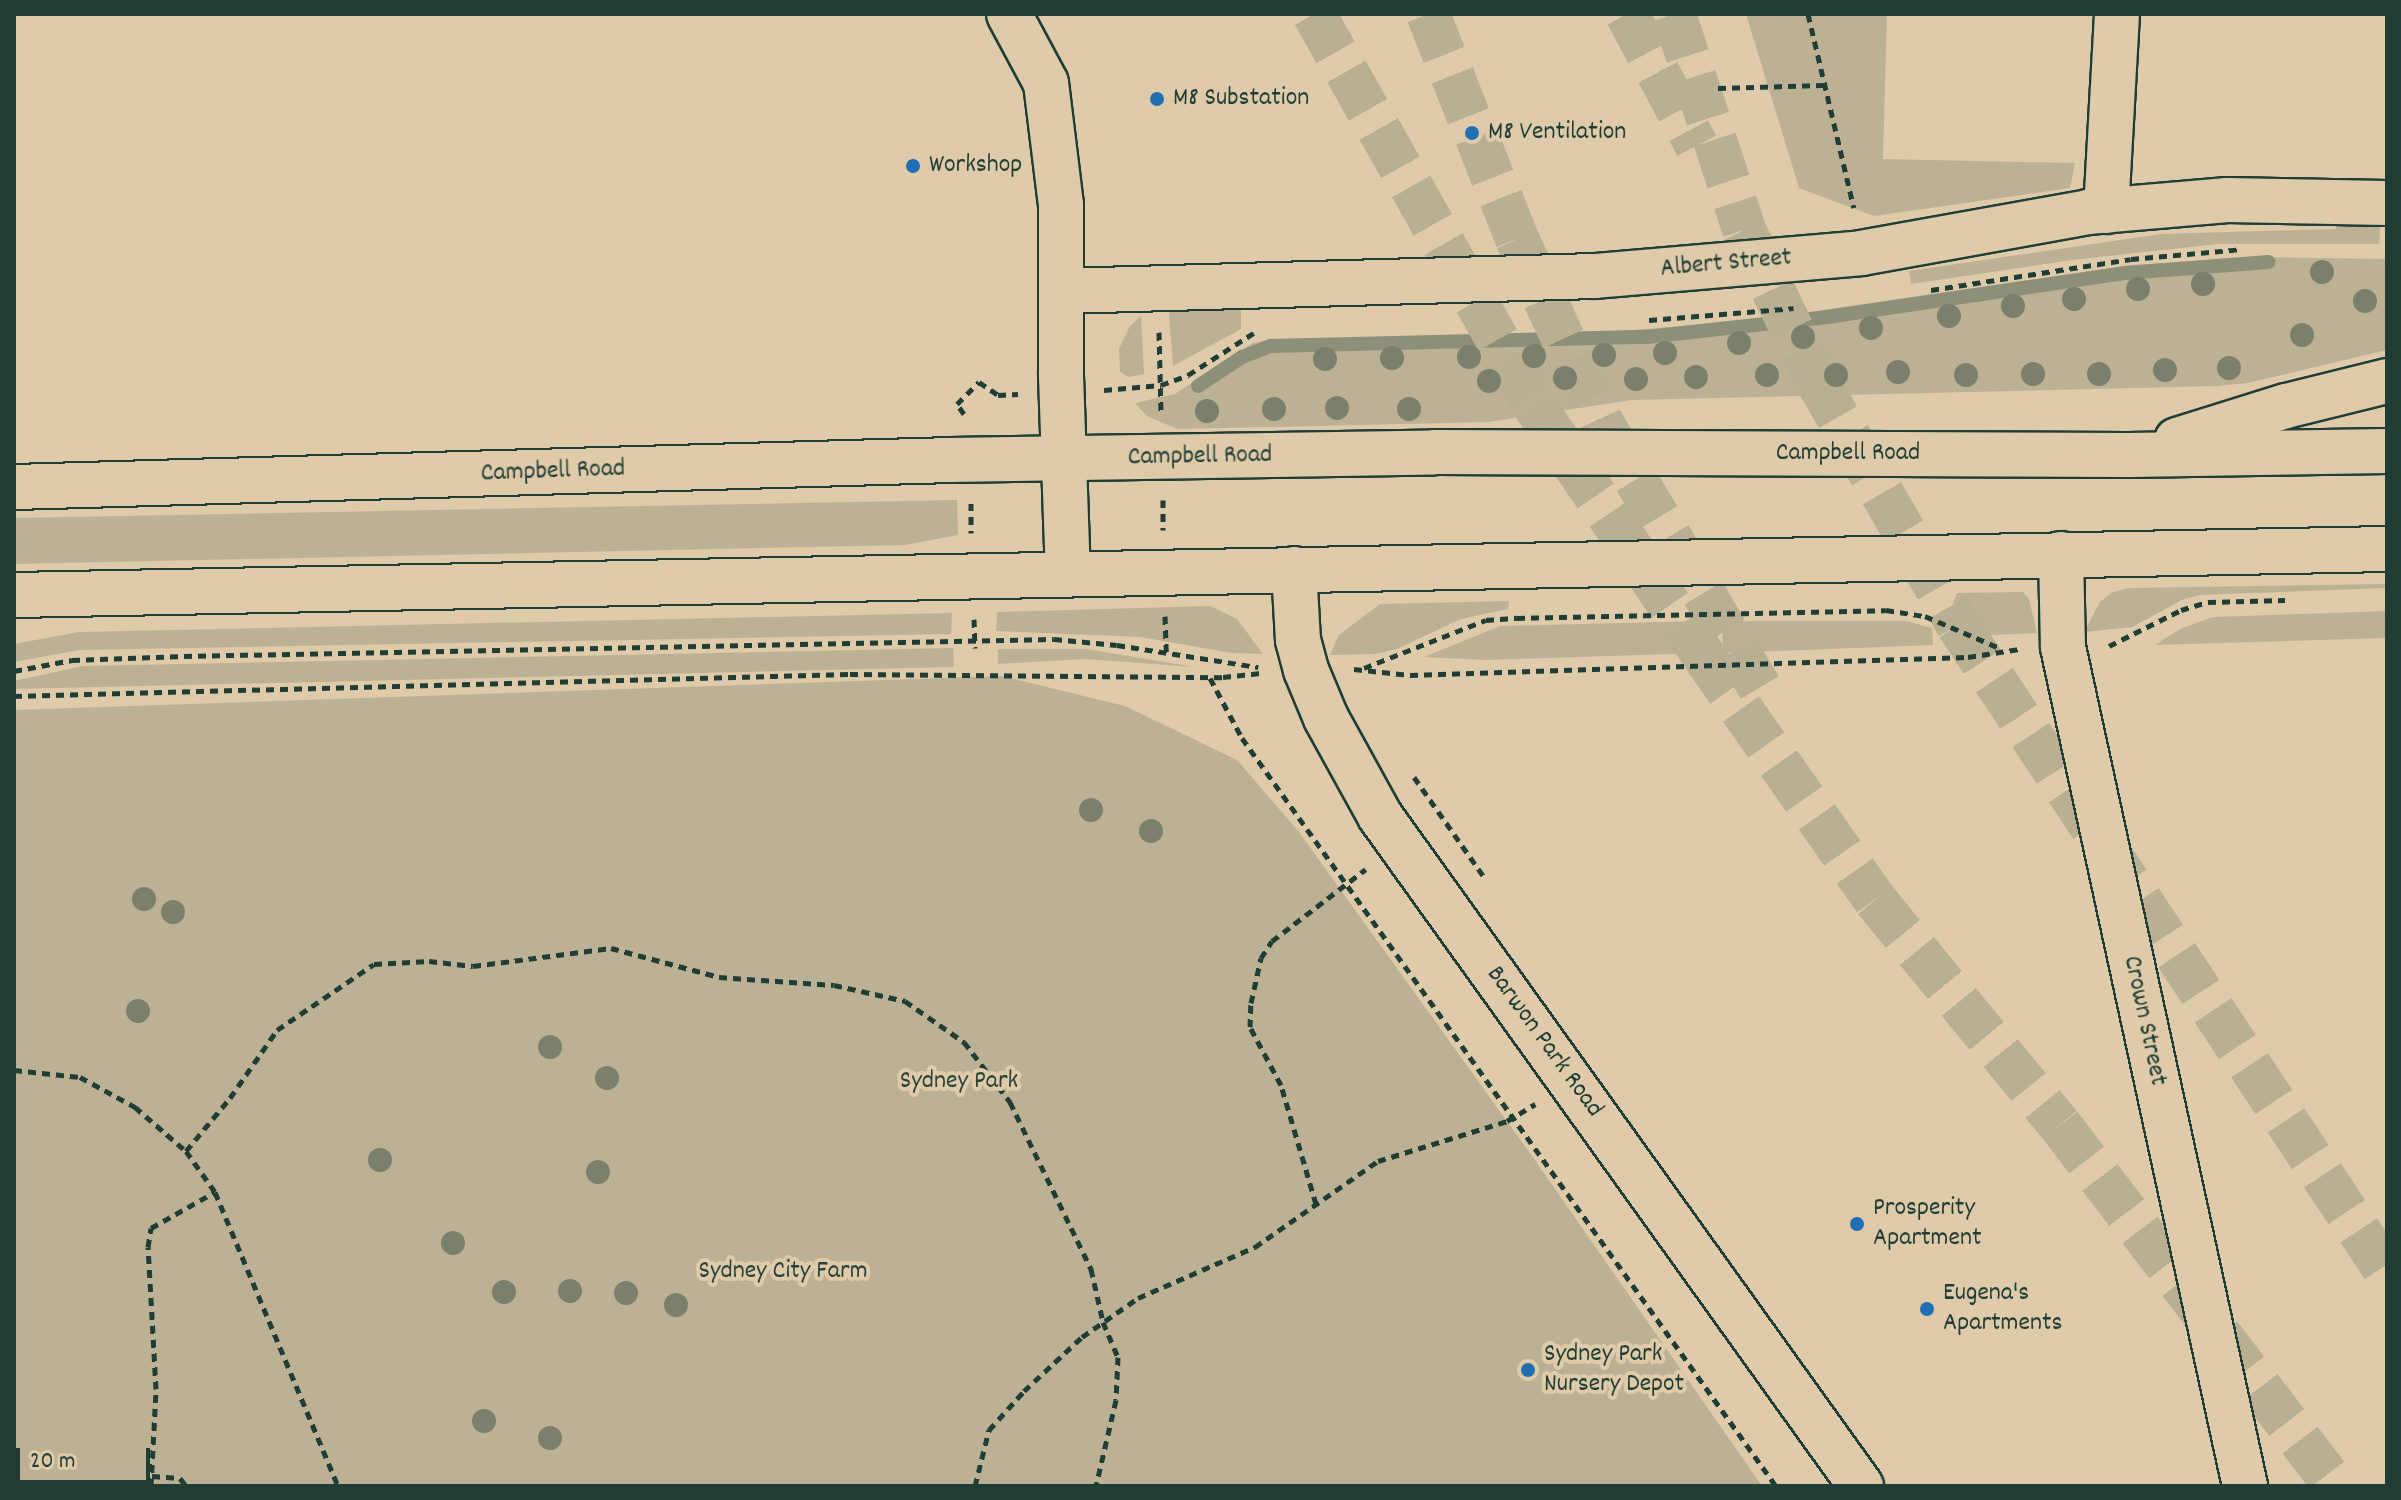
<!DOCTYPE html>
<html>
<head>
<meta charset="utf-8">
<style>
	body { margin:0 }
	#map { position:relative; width:2401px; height:1500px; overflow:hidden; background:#dfcbaa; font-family:Dekko,sans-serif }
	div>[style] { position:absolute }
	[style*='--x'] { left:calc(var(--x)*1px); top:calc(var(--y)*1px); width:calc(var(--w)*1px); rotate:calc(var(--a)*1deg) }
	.green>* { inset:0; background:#bcb195 }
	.stream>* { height:14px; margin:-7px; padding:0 7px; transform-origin:7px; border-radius:7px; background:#8e8f79 }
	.highway-tunnel>* { height:44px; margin-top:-22px; transform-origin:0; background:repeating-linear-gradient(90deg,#b9af92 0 44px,transparent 0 66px) }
	.path>* { height:5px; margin-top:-2.5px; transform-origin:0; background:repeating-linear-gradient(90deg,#1f3d34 0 8px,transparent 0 14px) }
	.roads { filter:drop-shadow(2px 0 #1f3d34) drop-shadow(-2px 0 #1f3d34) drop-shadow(0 2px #1f3d34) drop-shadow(0 -2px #1f3d34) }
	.minor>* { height:44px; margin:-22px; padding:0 22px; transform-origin:22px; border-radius:22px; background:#dfcbaa }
	.major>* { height:44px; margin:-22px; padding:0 22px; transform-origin:22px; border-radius:22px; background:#dfcbaa }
	.trees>* { width:24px; height:24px; margin:-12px; border-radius:50%; background:#7a806c }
	.dots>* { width:22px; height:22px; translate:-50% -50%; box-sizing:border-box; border:4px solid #dfcbaa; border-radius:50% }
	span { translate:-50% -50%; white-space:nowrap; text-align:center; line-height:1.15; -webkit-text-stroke:8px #dfcbaa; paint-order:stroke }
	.poi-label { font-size:26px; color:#1f3d34 }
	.left { translate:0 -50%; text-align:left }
	.street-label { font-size:26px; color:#1f3d34 }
	.park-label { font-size:26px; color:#274339 }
	.frame { position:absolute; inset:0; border:16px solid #1f3d34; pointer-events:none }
	.scale { position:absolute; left:16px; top:1448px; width:134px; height:36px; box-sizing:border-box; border:4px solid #1f3d34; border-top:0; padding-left:10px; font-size:24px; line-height:28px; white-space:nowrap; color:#1f3d34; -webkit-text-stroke:6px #dfcbaa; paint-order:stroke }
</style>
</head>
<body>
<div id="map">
	<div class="green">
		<i style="clip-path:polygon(1746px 14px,1887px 14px,1883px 159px,2075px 163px,2070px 188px,1874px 216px,1799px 188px)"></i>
		<i style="clip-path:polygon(2381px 217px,2379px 244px,2218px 244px,2072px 260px,1911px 284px,1909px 271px,2161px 234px,2336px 229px,2337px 220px)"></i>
		<i style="clip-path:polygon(2257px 257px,2386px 259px,2387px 350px,2248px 383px,2217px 386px,1632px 400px,1489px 422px,1177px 429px,1147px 416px,1135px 403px,1175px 394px,1253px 343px,1273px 339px,1587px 334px,1670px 327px,1754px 320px,2132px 265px)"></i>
		<i style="clip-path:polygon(1168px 300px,1241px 301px,1241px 329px,1173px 366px)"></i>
		<i style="clip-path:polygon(1141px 316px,1144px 374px,1129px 377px,1120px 372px,1119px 349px,1130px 326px)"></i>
		<i style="clip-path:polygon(957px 500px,958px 535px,905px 545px,14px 564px,14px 518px)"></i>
		<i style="clip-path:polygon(2387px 584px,2387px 588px,2200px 595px,2182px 600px,2132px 627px,2084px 632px,2100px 602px,2111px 593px,2128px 588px)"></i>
		<i style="clip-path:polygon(2023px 592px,2029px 599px,2037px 633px,1990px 635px,1973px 627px,1953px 602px,1957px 593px)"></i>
		<i style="clip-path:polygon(1509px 601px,1508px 609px,1461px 619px,1397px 649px,1374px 654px,1330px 655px,1339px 635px,1380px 604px)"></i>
		<i style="clip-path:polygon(1210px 606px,1237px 619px,1263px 654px,1232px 653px,1140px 637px,996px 631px,997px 612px)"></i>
		<i style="clip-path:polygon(2387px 611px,2387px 638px,2155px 645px,2180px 629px,2213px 617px)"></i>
		<i style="clip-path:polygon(952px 613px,951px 634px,80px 650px,14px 662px,14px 644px,79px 632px)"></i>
		<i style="clip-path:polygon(1704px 621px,1703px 653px,1484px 660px,1424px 657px,1500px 626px)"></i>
		<i style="clip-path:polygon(1722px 621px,1907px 621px,1932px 628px,1933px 645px,1723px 653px)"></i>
		<i style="clip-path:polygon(953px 648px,954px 667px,14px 689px,14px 681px,83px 666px)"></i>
		<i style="clip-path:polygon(998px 649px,1086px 649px,1195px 667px,1085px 659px,998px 664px)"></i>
		<i style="clip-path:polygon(1002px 676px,1125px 706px,1237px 760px,1299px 832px,1532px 1156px,1762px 1486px,14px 1486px,14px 710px)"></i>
	</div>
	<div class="stream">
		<i style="--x:1198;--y:386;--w:53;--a:-33.4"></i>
		<i style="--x:1242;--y:357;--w:31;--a:-21"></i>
		<i style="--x:1271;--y:346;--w:376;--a:-1.4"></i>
		<i style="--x:1647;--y:337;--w:181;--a:-6.3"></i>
		<i style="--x:1827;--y:317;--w:302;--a:-8.4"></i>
		<i style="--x:2126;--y:273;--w:143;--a:-4.4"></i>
	</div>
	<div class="highway-tunnel">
		<i style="--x:1314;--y:14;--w:449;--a:60.6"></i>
		<i style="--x:1534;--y:405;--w:302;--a:55.9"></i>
		<i style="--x:1703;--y:655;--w:299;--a:54.9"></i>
		<i style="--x:1875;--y:900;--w:291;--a:50.6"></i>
		<i style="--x:2060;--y:1125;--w:454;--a:52.7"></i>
		<i style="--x:1428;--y:14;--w:242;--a:68.4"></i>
		<i style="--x:1517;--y:239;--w:203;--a:65.2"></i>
		<i style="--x:1602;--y:423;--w:317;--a:59.2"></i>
		<i style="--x:1627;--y:14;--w:149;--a:62.1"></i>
		<i style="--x:1674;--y:14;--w:227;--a:72"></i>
		<i style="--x:1744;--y:230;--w:165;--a:64.2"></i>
		<i style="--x:1816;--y:379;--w:284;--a:60"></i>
		<i style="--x:1958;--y:625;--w:777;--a:56.49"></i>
	</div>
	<div class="path">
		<i style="--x:1808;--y:14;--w:199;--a:76.7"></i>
		<i style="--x:1718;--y:88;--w:105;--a:-1.6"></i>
		<i style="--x:1931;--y:290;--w:202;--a:-8.8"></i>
		<i style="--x:2131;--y:259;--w:111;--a:-5.1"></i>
		<i style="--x:1649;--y:320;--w:145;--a:-4.7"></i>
		<i style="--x:1159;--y:332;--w:82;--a:88.6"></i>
		<i style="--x:1104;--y:390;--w:57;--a:-5"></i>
		<i style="--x:1161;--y:385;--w:29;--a:-20"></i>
		<i style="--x:1188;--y:375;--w:80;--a:-32.7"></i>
		<i style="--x:964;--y:414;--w:12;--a:-125"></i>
		<i style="--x:957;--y:404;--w:31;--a:-45"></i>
		<i style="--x:979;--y:382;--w:23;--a:34"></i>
		<i style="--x:998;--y:395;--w:20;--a:-3"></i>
		<i style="--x:1163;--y:500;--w:30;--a:90"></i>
		<i style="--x:971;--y:503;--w:30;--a:90"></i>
		<i style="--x:1165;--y:616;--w:36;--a:88"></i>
		<i style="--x:974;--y:619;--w:29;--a:88"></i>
		<i style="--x:2109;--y:646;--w:80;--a:-26.6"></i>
		<i style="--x:2181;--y:610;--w:28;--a:-17"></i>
		<i style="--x:2208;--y:602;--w:77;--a:-1.5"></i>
		<i style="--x:1364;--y:668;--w:131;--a:-21.5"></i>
		<i style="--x:1486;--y:620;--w:31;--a:-4"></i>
		<i style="--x:1517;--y:618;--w:369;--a:-1.2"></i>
		<i style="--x:1886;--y:610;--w:39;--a:9"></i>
		<i style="--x:1925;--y:616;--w:84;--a:23.2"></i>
		<i style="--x:1354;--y:669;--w:56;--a:6.1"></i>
		<i style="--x:1410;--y:675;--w:558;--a:-1.85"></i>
		<i style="--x:1968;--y:657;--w:52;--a:-8.9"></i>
		<i style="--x:14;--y:671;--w:59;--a:-10.7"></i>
		<i style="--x:72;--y:660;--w:112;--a:-2"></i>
		<i style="--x:184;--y:656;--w:870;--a:-1.12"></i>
		<i style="--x:1054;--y:639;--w:63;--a:5.4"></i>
		<i style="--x:1117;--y:645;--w:143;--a:8.9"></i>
		<i style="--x:1210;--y:678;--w:68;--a:61.9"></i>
		<i style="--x:1242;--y:738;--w:919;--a:54.48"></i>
		<i style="--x:14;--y:696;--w:836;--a:-1.51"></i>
		<i style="--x:850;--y:674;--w:373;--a:0.5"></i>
		<i style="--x:1223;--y:677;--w:38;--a:-6"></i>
		<i style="--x:1414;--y:777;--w:122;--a:55"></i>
		<i style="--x:14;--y:1070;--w:66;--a:6.1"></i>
		<i style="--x:80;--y:1077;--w:63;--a:28.6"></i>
		<i style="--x:135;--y:1107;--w:67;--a:40.8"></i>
		<i style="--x:186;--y:1151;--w:50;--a:54.7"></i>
		<i style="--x:215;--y:1192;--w:319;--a:67.3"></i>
		<i style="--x:186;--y:1151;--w:69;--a:-50.3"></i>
		<i style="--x:230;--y:1098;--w:83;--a:-55.3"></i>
		<i style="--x:277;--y:1030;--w:117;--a:-34.2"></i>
		<i style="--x:374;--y:964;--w:55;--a:-3.1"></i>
		<i style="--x:429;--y:961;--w:44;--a:6.5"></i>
		<i style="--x:473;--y:966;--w:139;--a:-7.4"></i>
		<i style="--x:611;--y:948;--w:112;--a:15"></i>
		<i style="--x:719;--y:977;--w:115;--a:4"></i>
		<i style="--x:834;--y:985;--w:73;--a:12.7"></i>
		<i style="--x:905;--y:1001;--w:72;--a:34.8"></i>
		<i style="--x:964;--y:1042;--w:76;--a:52.5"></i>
		<i style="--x:1010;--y:1102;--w:186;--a:64.1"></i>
		<i style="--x:1091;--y:1269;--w:54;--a:77.2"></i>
		<i style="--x:1103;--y:1322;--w:38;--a:67"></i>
		<i style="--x:1118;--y:1357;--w:43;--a:92.7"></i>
		<i style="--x:1116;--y:1400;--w:88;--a:103.1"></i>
		<i style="--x:1316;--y:1204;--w:124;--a:-106.4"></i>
		<i style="--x:1281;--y:1085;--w:66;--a:-118.1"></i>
		<i style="--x:1250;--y:1027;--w:24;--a:-88"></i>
		<i style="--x:1251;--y:1003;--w:46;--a:-77.5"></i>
		<i style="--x:1261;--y:958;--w:20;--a:-57"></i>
		<i style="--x:1272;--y:941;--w:118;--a:-37.5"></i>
		<i style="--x:152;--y:1476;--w:28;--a:4"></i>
		<i style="--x:180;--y:1478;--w:10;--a:53"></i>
		<i style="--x:151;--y:1486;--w:97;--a:-87"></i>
		<i style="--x:156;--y:1389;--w:142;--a:-93.2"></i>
		<i style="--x:148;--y:1247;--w:19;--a:-81"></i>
		<i style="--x:151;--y:1228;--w:73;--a:-29.4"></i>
		<i style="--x:975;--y:1486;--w:58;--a:-76"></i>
		<i style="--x:989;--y:1430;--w:52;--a:-48.1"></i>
		<i style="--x:1024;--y:1391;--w:79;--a:-43"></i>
		<i style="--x:1082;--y:1337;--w:68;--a:-34.9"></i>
		<i style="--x:1138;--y:1298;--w:128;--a:-23.6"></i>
		<i style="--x:1255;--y:1247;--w:150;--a:-35"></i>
		<i style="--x:1378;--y:1161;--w:135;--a:-17.2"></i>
		<i style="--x:1507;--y:1121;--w:33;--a:-31"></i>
	</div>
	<div class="roads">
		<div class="minor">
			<i style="--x:1009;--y:14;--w:78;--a:61.8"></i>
			<i style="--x:1046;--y:83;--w:123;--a:83"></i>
			<i style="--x:1061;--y:205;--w:171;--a:90"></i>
			<i style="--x:1061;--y:376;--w:198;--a:88"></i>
			<i style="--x:2106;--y:211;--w:197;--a:-86.8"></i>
			<i style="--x:1062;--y:291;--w:533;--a:-1.61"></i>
			<i style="--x:1595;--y:276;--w:267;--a:-4.9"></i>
			<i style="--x:1861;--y:253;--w:231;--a:-10.2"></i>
			<i style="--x:2088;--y:212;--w:140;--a:-4.9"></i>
			<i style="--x:2227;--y:200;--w:160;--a:1.1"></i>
			<i style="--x:2061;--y:554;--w:93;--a:88.8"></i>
			<i style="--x:2063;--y:647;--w:859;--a:77.76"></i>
			<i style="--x:1294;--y:569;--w:71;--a:86.8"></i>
			<i style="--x:1298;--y:640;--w:31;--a:75"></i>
			<i style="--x:1306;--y:670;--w:52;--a:67.4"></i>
			<i style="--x:1326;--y:718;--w:112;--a:61.1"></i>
			<i style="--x:1380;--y:816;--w:825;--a:54.33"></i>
		</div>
		<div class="major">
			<i style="--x:2177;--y:440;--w:114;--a:-17.3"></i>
			<i style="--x:2286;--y:406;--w:104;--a:-13.9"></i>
			<i style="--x:14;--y:487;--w:935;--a:-1.65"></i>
			<i style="--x:949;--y:460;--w:485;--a:-0.9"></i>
			<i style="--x:1434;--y:452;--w:694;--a:0.25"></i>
			<i style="--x:2128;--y:455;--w:259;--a:-0.9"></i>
			<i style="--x:14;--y:595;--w:2373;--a:-1.11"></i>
		</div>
	</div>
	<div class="trees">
		<i style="left:2322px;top:272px"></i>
		<i style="left:2203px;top:284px"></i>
		<i style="left:2138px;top:289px"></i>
		<i style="left:2074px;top:299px"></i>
		<i style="left:2365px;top:301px"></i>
		<i style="left:2013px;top:306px"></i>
		<i style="left:1949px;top:316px"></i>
		<i style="left:1871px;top:328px"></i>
		<i style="left:2302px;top:335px"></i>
		<i style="left:1803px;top:337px"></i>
		<i style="left:1739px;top:343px"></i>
		<i style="left:1665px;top:353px"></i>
		<i style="left:1604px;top:355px"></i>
		<i style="left:1534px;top:356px"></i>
		<i style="left:1469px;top:357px"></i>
		<i style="left:1392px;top:358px"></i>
		<i style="left:1325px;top:359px"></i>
		<i style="left:2229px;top:368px"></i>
		<i style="left:2165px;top:370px"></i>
		<i style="left:1898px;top:372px"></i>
		<i style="left:2033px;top:374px"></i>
		<i style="left:2099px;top:374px"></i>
		<i style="left:1767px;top:375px"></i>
		<i style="left:1836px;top:375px"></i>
		<i style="left:1966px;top:375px"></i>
		<i style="left:1696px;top:377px"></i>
		<i style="left:1565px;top:378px"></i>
		<i style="left:1636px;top:379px"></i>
		<i style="left:1489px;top:381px"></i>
		<i style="left:1337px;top:408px"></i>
		<i style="left:1274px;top:409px"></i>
		<i style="left:1409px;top:409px"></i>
		<i style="left:1207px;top:411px"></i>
		<i style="left:1091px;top:810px"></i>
		<i style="left:1151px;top:831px"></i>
		<i style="left:144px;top:899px"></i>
		<i style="left:173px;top:912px"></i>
		<i style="left:138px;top:1011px"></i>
		<i style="left:550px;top:1047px"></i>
		<i style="left:607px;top:1078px"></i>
		<i style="left:380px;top:1160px"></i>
		<i style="left:598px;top:1172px"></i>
		<i style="left:453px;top:1243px"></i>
		<i style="left:570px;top:1291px"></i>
		<i style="left:504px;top:1292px"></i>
		<i style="left:626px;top:1293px"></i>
		<i style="left:676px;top:1305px"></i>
		<i style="left:484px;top:1421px"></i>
		<i style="left:550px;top:1438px"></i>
	</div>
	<div class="dots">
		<i style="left:1157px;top:99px;background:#1f6fb2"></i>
		<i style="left:1472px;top:133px;background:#1f6fb2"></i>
		<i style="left:913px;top:166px;background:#1f6fb2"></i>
		<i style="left:1857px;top:1224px;background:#1f6fb2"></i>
		<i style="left:1927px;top:1309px;background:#1f6fb2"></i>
		<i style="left:1528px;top:1370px;background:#1f6fb2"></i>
	</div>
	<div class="poi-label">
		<span class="left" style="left:1173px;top:99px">M8 Substation</span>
		<span class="left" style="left:1488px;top:133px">M8 Ventilation</span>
		<span class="left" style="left:929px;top:166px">Workshop</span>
		<span class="left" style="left:1873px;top:1224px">Prosperity<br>Apartment</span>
		<span class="left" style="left:1943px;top:1309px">Eugena's<br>Apartments</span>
		<span class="left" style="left:1544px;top:1370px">Sydney Park<br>Nursery Depot</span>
	</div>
	<div class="street-label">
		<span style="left:1726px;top:264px;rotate:-5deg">Albert Street</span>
		<span style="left:1848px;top:454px">Campbell Road</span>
		<span style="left:1200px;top:457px;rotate:-1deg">Campbell Road</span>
		<span style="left:553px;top:472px;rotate:-2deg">Campbell Road</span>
		<span style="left:2144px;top:1021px;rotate:78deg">Crown Street</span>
		<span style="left:1544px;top:1042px;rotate:54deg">Barwon Park Road</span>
	</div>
	<div class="park-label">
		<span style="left:959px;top:1082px">Sydney Park</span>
		<span style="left:783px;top:1272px">Sydney City Farm</span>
	</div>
	<div class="frame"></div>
	<div class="scale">20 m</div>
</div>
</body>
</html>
